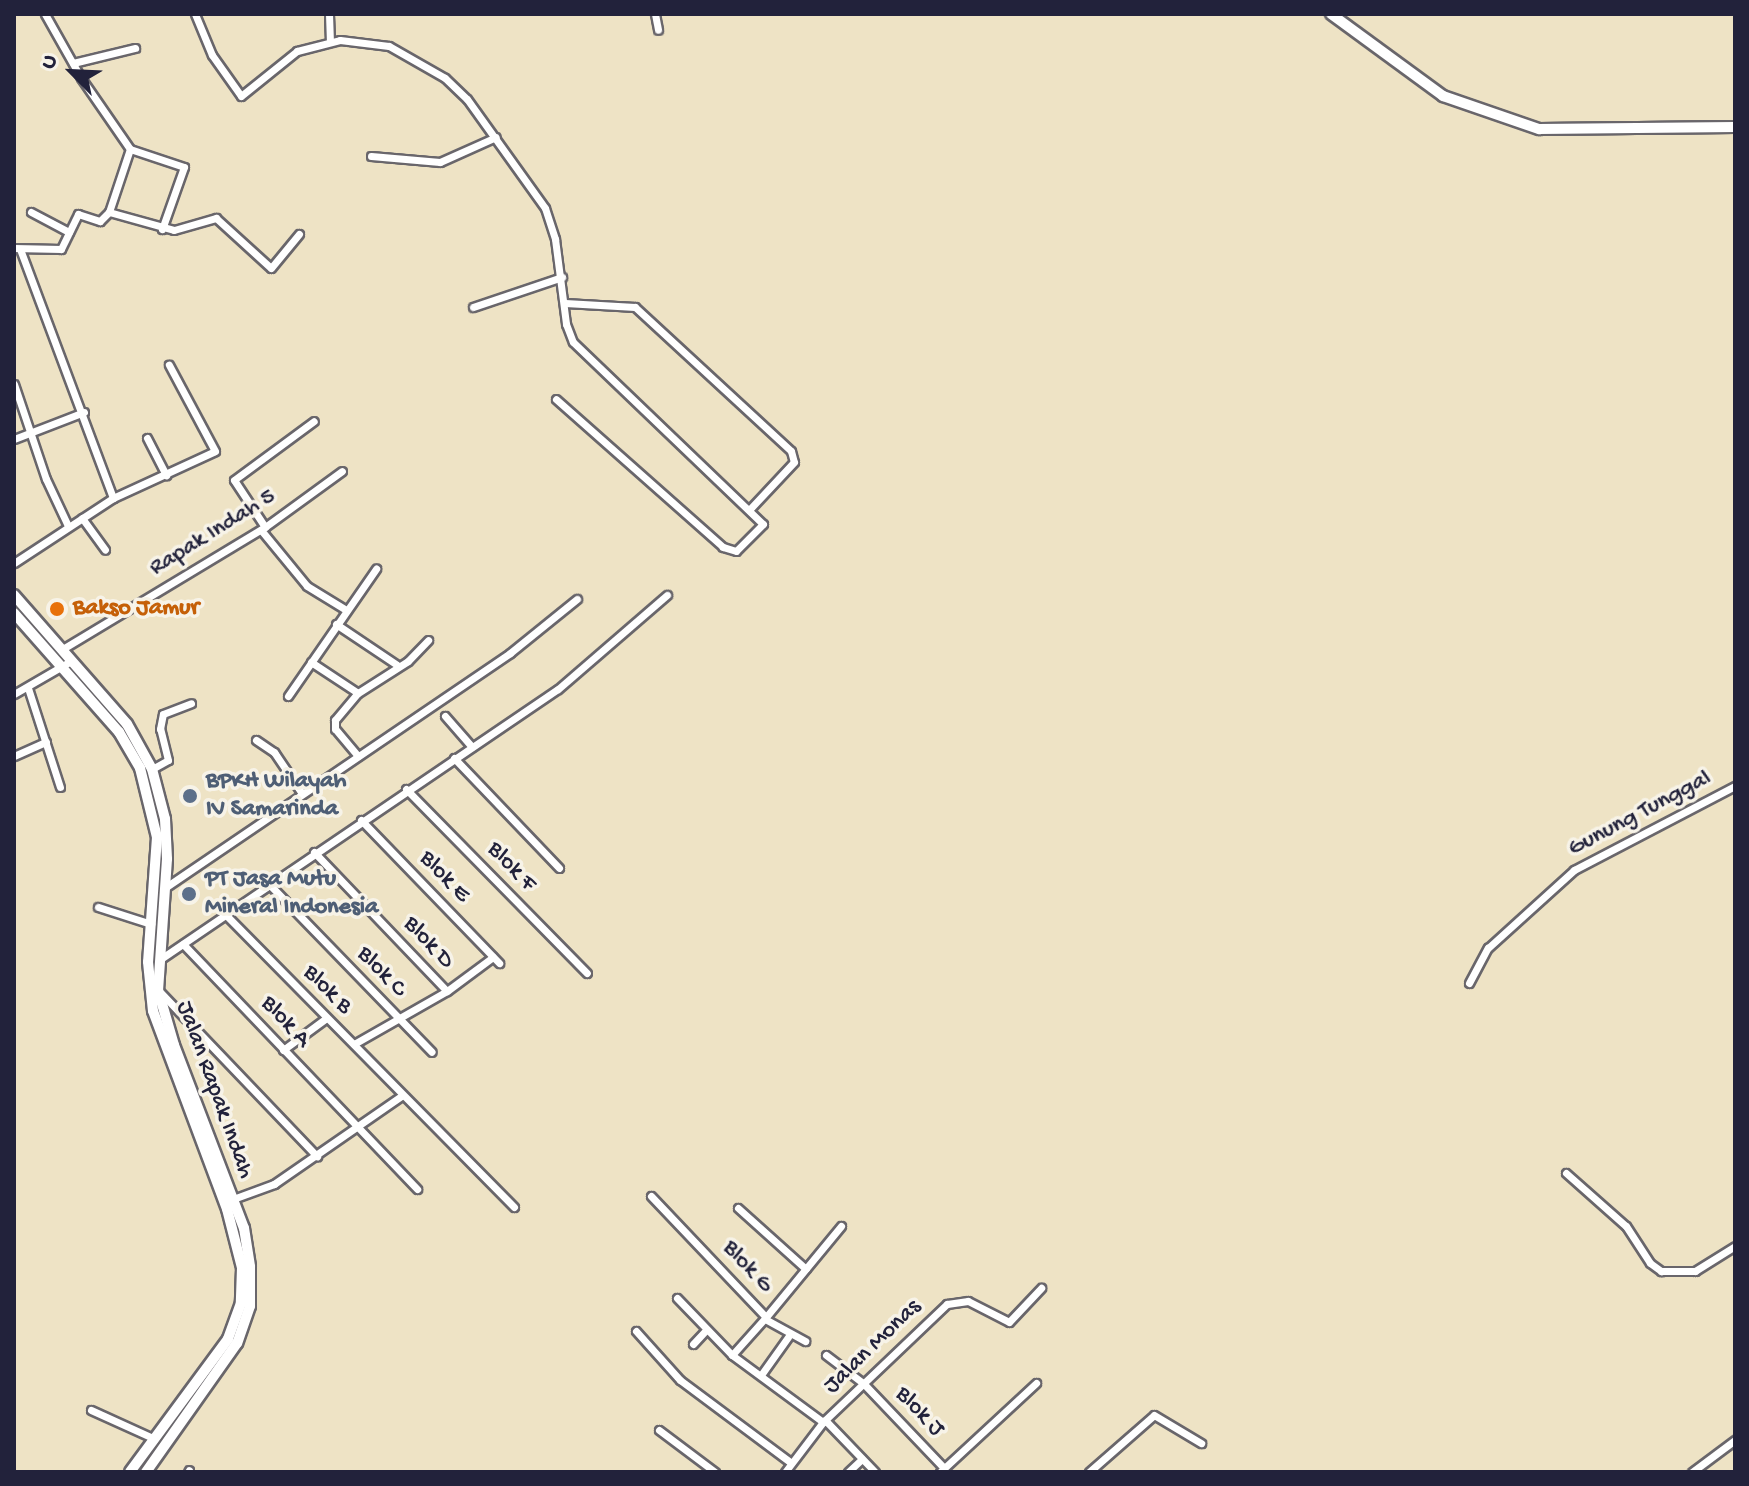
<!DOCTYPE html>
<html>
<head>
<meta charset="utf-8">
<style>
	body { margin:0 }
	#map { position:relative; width:1749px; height:1486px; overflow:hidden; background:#eee3c5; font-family:"Gochi Hand",sans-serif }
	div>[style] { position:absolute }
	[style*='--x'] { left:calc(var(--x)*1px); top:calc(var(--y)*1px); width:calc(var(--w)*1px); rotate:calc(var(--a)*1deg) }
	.roads { filter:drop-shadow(2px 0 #69666b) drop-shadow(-2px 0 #69666b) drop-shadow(0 2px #69666b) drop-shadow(0 -2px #69666b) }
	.minor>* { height:7px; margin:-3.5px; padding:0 3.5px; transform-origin:3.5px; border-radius:3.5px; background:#fff }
	.secondary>* { height:10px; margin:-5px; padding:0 5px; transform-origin:5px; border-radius:5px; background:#fff }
	.dots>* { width:22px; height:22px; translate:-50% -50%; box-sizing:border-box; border:4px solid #f7f3e8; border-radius:50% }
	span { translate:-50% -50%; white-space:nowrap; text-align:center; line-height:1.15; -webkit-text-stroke:7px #f7f3e8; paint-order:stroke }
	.street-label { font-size:24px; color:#22223b }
	.food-label { font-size:24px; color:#c56008; font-weight:700 }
	.left { translate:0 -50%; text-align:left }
	.service-label { font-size:24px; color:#4e5e75; font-weight:700 }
	.frame { position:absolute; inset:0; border:16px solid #22223b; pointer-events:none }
	.north { position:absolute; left:32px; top:32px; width:80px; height:80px; -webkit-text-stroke:6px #f7f3e8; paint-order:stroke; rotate:294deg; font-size:22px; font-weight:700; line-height:32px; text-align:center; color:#22223b }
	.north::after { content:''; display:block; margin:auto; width:28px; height:36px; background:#22223b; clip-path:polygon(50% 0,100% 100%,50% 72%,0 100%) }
</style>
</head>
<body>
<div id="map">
	<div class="roads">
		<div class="minor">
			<i style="--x:45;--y:14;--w:73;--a:60.6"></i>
			<i style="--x:81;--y:78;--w:86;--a:55.4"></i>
			<i style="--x:195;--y:14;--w:44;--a:67.5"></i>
			<i style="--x:212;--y:55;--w:50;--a:54.7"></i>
			<i style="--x:241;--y:96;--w:72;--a:-38.8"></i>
			<i style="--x:297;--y:51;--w:44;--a:-14.3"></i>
			<i style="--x:340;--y:40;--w:49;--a:7"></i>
			<i style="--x:389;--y:46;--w:64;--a:29.7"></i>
			<i style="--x:445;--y:78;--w:30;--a:44"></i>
			<i style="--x:467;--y:99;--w:134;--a:54.4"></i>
			<i style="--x:545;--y:208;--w:33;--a:72"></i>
			<i style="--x:555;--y:239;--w:86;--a:82.6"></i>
			<i style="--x:566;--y:324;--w:19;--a:69"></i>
			<i style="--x:573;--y:342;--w:263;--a:43.8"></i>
			<i style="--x:763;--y:524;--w:38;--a:135"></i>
			<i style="--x:736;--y:551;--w:14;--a:-163"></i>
			<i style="--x:723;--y:547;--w:223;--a:-138.5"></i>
			<i style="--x:329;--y:14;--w:28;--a:88"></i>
			<i style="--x:655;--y:14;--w:16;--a:79"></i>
			<i style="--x:73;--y:63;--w:64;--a:-13.6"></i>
			<i style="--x:130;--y:149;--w:57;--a:18.4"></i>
			<i style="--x:184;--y:167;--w:66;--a:109.5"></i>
			<i style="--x:371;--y:156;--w:69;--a:5"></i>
			<i style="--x:440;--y:162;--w:61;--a:-24.1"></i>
			<i style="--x:31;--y:212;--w:43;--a:27.8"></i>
			<i style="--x:109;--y:212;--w:66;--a:-71.6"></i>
			<i style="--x:14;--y:248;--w:47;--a:1.2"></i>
			<i style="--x:61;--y:249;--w:39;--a:-64"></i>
			<i style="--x:78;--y:214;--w:23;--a:18"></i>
			<i style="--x:100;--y:221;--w:13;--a:-45"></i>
			<i style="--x:109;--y:212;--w:67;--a:15.5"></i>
			<i style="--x:174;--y:230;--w:44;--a:-15.9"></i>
			<i style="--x:216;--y:218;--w:74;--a:42.3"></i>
			<i style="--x:271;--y:268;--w:44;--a:-50.5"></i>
			<i style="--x:20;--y:249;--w:266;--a:69.5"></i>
			<i style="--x:565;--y:303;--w:70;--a:3.3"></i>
			<i style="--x:635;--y:307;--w:212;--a:42.7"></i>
			<i style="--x:791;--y:451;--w:11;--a:75"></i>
			<i style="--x:794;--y:462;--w:64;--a:133.1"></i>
			<i style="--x:473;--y:307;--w:94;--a:-18.6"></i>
			<i style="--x:14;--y:384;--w:100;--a:71.4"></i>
			<i style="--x:46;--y:479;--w:52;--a:64.9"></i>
			<i style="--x:147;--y:438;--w:42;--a:62.8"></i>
			<i style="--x:14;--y:439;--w:75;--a:-21.1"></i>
			<i style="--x:82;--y:518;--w:39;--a:54"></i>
			<i style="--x:265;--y:527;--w:56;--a:-123.4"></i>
			<i style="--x:234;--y:480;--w:99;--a:-36.4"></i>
			<i style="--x:261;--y:530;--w:72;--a:50.6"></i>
			<i style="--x:307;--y:586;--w:46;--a:31.6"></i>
			<i style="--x:14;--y:563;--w:118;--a:-33.3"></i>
			<i style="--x:113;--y:498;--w:112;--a:-24.7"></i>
			<i style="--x:215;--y:451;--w:98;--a:-118.1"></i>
			<i style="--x:336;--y:624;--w:73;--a:33.9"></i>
			<i style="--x:61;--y:650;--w:238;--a:-31.1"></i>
			<i style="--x:265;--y:527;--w:95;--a:-36"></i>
			<i style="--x:311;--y:662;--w:56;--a:33.4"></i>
			<i style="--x:28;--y:688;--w:104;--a:72.1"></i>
			<i style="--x:14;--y:694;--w:66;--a:-30.1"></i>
			<i style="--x:288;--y:696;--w:155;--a:-55.3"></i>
			<i style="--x:445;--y:716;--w:41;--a:48.9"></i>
			<i style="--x:256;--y:740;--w:22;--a:34"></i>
			<i style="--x:274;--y:752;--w:48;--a:56"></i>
			<i style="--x:14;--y:756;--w:35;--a:-24"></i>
			<i style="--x:358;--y:756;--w:35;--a:-130"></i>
			<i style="--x:335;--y:729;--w:9;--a:-90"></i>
			<i style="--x:335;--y:720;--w:35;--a:-50"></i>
			<i style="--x:358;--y:693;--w:59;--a:-32.6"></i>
			<i style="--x:408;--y:661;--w:29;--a:-46"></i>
			<i style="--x:454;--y:758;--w:152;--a:46.3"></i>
			<i style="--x:152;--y:769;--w:18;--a:-29"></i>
			<i style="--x:168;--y:760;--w:32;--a:-104"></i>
			<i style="--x:160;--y:729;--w:15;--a:-79"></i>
			<i style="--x:163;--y:714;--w:30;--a:-21"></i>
			<i style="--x:406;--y:789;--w:258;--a:45.5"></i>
			<i style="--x:361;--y:820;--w:199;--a:46"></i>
			<i style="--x:314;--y:852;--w:192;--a:46.3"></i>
			<i style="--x:268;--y:883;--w:235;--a:45.9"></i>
			<i style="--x:166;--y:887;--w:416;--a:-34.2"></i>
			<i style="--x:510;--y:653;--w:86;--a:-38.9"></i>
			<i style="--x:98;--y:907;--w:56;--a:17.8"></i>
			<i style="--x:224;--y:913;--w:413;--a:45.4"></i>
			<i style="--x:183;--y:944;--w:339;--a:46.3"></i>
			<i style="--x:159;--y:960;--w:482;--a:-34.2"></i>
			<i style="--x:558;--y:689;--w:144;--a:-40.8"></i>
			<i style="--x:1469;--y:983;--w:40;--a:-62"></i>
			<i style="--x:1488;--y:948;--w:116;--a:-42.2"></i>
			<i style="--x:1574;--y:870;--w:182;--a:-27.6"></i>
			<i style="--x:161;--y:993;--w:226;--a:46.3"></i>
			<i style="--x:354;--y:1044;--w:107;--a:-29.7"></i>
			<i style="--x:447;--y:991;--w:57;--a:-36.5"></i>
			<i style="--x:283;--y:1050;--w:52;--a:-36.4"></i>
			<i style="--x:1566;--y:1173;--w:80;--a:41.5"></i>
			<i style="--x:1626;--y:1226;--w:44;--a:57"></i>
			<i style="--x:1650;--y:1263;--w:14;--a:36"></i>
			<i style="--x:1661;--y:1271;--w:34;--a:0"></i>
			<i style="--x:1695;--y:1271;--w:47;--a:-32"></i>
			<i style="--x:651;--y:1196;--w:167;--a:46.5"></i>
			<i style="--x:766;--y:1317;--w:51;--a:131.8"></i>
			<i style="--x:732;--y:1355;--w:113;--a:36.4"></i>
			<i style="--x:233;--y:1199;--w:44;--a:-20.1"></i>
			<i style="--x:274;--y:1184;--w:155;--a:-34.7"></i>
			<i style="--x:738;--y:1208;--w:91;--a:41.9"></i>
			<i style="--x:677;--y:1298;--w:79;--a:46"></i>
			<i style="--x:766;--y:1317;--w:118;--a:-50.5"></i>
			<i style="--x:765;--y:1319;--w:46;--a:28.8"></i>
			<i style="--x:636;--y:1331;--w:66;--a:48.1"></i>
			<i style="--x:680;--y:1380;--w:137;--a:36.7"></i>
			<i style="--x:693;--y:1344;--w:19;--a:-47"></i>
			<i style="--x:826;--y:1355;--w:48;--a:37.3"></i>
			<i style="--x:864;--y:1384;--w:116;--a:46.4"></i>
			<i style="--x:761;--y:1375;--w:47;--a:-54.6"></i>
			<i style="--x:91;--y:1410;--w:70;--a:24.4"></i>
			<i style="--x:825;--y:1420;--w:72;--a:46.1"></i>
			<i style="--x:659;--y:1430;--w:70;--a:36.9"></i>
			<i style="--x:188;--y:1472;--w:2;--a:-63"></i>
			<i style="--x:785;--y:1472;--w:63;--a:-52.8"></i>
			<i style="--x:823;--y:1422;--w:171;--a:-43.6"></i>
			<i style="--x:947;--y:1304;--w:21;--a:-8"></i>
			<i style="--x:968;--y:1301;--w:46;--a:27.1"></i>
			<i style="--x:1009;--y:1322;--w:47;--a:-46.7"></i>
			<i style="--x:848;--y:1472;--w:19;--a:-43"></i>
			<i style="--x:940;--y:1472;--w:131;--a:-42.8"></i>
			<i style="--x:1089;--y:1472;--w:86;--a:-41.2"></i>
			<i style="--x:1154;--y:1415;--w:55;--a:30.8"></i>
			<i style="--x:1692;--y:1472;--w:54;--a:-36.7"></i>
		</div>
		<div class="secondary">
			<i style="--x:1331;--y:14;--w:139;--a:36.2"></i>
			<i style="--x:1443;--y:96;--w:102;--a:19"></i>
			<i style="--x:1539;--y:129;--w:196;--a:-0.6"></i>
			<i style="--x:14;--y:595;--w:171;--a:48.8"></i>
			<i style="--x:127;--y:724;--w:51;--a:60.9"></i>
			<i style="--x:152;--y:769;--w:52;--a:75.4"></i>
			<i style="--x:165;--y:819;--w:40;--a:87.1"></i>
			<i style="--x:167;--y:859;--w:131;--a:93.9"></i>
			<i style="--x:158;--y:990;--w:57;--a:73.8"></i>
			<i style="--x:174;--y:1045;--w:196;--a:69.1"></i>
			<i style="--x:244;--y:1228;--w:39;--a:81"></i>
			<i style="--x:250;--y:1267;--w:39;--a:90"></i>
			<i style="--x:250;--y:1306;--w:39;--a:109"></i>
			<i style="--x:237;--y:1343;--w:158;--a:125.2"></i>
			<i style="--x:14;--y:613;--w:159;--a:48.6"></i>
			<i style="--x:119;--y:732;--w:42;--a:59.7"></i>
			<i style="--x:140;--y:768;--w:71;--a:76.2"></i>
			<i style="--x:157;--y:837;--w:125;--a:94.1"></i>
			<i style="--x:148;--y:962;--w:49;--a:84.2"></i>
			<i style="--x:153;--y:1011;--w:211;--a:69.5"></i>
			<i style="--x:227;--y:1209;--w:61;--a:75.7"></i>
			<i style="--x:242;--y:1268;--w:35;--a:92"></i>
			<i style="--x:241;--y:1303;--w:38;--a:110"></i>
			<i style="--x:228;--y:1339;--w:165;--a:126.4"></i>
		</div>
	</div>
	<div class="dots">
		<i style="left:57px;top:609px;background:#e8710a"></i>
		<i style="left:190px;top:796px;background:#5c6f8a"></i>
		<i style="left:189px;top:894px;background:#5c6f8a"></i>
	</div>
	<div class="street-label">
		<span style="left:213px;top:533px;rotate:-32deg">Rapak Indah 5</span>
		<span style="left:1640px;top:814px;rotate:-28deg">Gunung Tunggal</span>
		<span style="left:511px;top:867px;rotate:46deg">Blok F</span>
		<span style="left:444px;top:877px;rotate:46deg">Blok E</span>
		<span style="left:428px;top:943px;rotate:47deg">Blok D</span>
		<span style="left:381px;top:972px;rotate:46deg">Blok C</span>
		<span style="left:327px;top:990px;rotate:45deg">Blok B</span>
		<span style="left:285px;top:1022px;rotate:47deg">Blok A</span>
		<span style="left:214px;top:1090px;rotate:70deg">Jalan Rapak Indah</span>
		<span style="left:747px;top:1267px;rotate:47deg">Blok G</span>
		<span style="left:873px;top:1347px;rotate:-44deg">Jalan Monas</span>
		<span style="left:919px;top:1412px;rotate:46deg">Blok J</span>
	</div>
	<div class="food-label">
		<span class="left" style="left:73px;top:609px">Bakso Jamur</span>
	</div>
	<div class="service-label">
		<span class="left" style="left:206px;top:796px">BPKH Wilayah<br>IV Samarinda</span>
		<span class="left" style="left:205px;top:894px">PT Jasa Mutu<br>Mineral Indonesia</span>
	</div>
	<div class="frame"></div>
	<div class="north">U</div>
</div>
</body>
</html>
